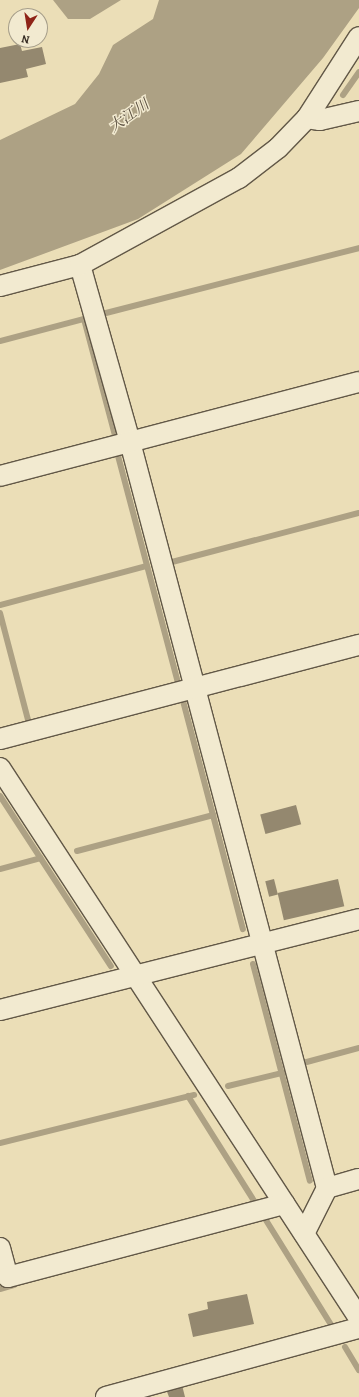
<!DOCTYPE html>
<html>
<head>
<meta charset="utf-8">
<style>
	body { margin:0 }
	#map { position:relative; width:359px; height:1397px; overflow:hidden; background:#ebdeb7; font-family:Alegreya,"Noto Serif JP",serif }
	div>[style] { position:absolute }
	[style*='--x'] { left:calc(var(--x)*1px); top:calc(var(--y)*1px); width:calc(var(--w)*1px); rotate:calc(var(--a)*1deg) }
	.water>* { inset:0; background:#ada184 }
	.stream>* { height:6px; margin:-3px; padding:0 3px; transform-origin:3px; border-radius:3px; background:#ada184 }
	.building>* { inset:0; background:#94886f; transform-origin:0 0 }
	.roads { filter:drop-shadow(1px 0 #625847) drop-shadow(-1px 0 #625847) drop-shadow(0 1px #625847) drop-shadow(0 -1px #625847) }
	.minor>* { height:20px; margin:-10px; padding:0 10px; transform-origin:10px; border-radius:10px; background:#f2ead0 }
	span { translate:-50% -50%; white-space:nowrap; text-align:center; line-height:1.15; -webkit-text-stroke:3px #f2ead0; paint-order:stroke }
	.water-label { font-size:15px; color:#594e3f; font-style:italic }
	.north { position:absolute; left:8px; top:8px; width:40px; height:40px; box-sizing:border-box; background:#f2ead0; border:1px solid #a69e8a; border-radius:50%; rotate:192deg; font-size:11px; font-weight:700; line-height:16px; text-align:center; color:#352b22 }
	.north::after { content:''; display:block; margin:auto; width:14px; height:18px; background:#8f2418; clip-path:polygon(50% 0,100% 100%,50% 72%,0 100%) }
</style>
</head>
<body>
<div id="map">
	<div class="water">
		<i style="clip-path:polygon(53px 0,121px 0,90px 19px,68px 19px)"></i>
		<i style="clip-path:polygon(159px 0,359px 0,359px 8px,323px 58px,241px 154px,138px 219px,0 270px,0 140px,75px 104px,99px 74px,113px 45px,153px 19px)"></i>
	</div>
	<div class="stream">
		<i style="--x:343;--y:95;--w:28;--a:-55"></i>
		<i style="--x:106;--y:313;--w:261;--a:-14.4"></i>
		<i style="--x:0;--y:341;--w:87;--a:-14.7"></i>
		<i style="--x:84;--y:319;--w:124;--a:75.1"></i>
		<i style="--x:117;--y:452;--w:242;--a:75.2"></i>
		<i style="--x:172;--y:562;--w:193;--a:-14.7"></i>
		<i style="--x:0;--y:605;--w:152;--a:-14.9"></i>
		<i style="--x:0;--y:613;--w:118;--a:75.3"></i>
		<i style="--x:182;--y:697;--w:240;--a:75.3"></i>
		<i style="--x:0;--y:796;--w:203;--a:56.9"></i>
		<i style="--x:77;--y:851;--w:141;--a:-14.8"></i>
		<i style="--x:0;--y:869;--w:42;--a:-15"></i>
		<i style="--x:253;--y:964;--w:224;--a:75.3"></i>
		<i style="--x:303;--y:1063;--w:58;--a:-15"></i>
		<i style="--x:228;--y:1086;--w:56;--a:-13.5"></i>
		<i style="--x:188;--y:1096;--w:128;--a:57.8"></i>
		<i style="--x:0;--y:1143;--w:200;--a:-13.9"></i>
		<i style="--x:264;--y:1217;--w:131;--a:58.1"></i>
		<i style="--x:0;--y:1289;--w:15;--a:-16"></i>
		<i style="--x:345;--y:1347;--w:27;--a:59"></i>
	</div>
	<div class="building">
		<i style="clip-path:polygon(20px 44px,22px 51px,42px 47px,46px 64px,26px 69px,28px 77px,0 83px,0 48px)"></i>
		<i style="left:296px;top:805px;width:20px;height:37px;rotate:75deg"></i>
		<i style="left:274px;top:879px;width:16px;height:9px;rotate:76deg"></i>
		<i style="left:338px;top:879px;width:28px;height:62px;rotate:77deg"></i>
		<i style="clip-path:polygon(247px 1294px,254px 1324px,193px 1337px,188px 1314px,208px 1309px,207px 1302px)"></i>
		<i style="clip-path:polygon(182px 1385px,185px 1397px,169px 1397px,166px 1389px)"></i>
	</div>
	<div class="roads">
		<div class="minor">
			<i style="--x:307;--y:118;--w:13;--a:9"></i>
			<i style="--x:320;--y:120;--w:40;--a:-13"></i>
			<i style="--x:80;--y:265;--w:184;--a:74.2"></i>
			<i style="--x:130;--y:442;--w:772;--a:75.21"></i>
			<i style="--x:327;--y:1188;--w:51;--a:116.6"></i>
			<i style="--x:0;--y:286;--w:83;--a:-14.7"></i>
			<i style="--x:80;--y:265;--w:181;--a:-28.7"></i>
			<i style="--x:239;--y:178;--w:49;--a:-37.6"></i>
			<i style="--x:278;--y:148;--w:42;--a:-46"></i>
			<i style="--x:307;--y:118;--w:96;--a:-57.3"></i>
			<i style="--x:0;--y:476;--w:371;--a:-14.7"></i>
			<i style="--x:0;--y:739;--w:371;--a:-14.7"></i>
			<i style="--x:0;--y:768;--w:657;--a:56.87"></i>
			<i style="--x:0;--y:1010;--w:370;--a:-14.2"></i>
			<i style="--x:327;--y:1188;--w:33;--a:-16"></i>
			<i style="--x:0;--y:1248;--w:30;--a:75"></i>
			<i style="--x:8;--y:1277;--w:286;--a:-14.8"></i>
			<i style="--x:106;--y:1397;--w:262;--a:-15.3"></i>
		</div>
	</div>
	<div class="water-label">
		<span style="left:129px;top:116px;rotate:-35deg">大江川</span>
	</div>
	<div class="north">N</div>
</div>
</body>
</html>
